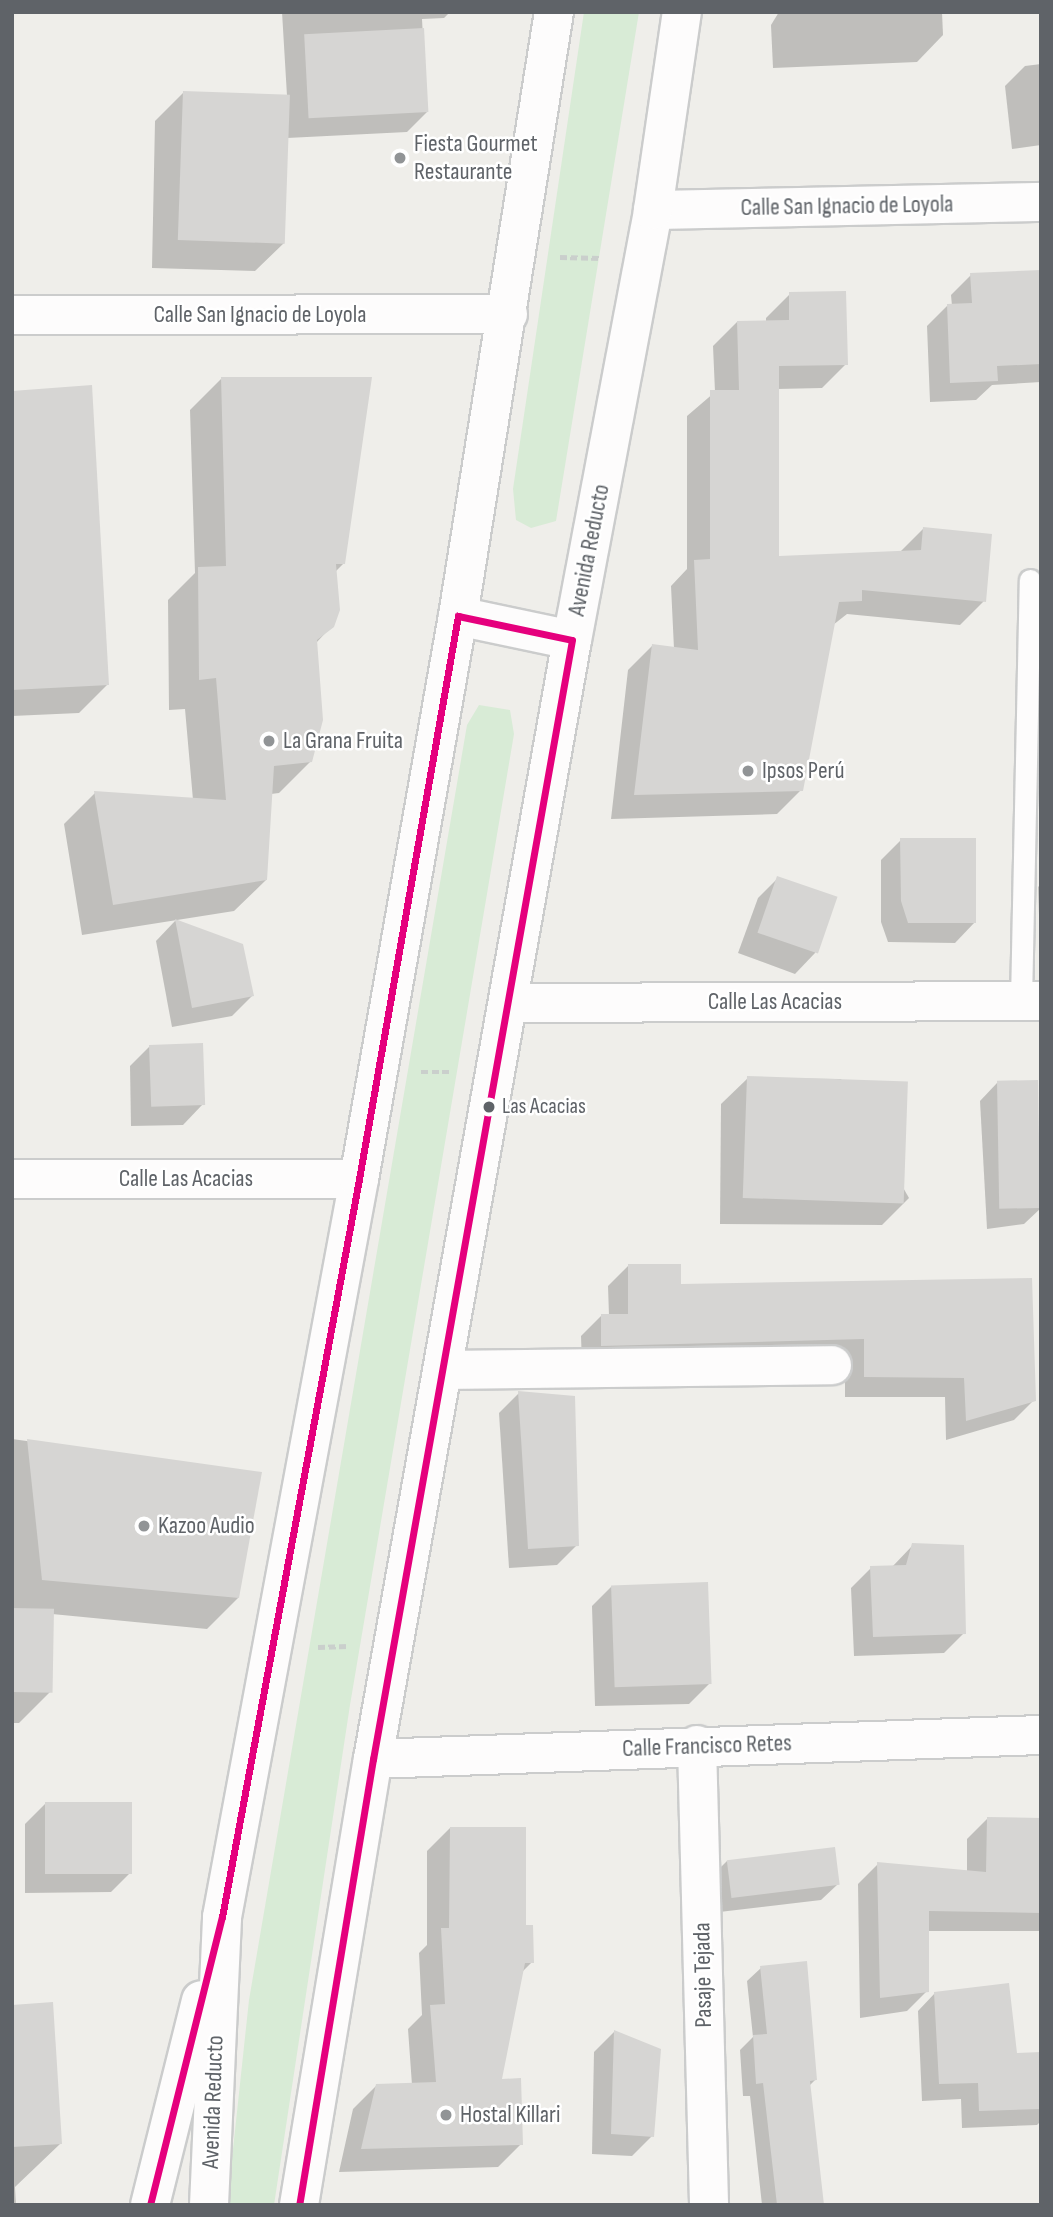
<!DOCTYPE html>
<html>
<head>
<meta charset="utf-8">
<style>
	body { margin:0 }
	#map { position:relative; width:1053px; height:2217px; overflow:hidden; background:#efeeea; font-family:"Sofia Sans Condensed",sans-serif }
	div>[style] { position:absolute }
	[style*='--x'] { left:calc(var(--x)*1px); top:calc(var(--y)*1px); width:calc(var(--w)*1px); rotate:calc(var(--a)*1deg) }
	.green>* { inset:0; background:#d8ebd6 }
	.shadow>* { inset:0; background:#0003 }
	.building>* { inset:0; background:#d6d5d3; transform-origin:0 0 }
	.path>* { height:4.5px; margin-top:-2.25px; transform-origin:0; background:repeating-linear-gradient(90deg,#cacfcc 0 7px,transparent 0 10.5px) }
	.roads { filter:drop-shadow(2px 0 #cbcccc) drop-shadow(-2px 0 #cbcccc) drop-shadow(0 2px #cbcccc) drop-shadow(0 -2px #cbcccc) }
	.lane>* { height:21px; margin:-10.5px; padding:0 10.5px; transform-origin:10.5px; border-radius:10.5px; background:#fdfcfc }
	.street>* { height:38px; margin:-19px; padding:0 19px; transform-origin:19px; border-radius:19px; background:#fdfcfc }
	.secondary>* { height:38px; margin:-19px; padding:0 19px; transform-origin:19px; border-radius:19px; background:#fdfcfc }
	.bus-1>* { height:7px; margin:-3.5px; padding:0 3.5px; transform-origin:3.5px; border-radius:3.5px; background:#e5007d }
	.dots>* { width:19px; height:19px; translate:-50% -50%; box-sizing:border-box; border:4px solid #fff; border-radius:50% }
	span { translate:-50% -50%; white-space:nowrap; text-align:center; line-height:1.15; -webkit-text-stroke:5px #fff; paint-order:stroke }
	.bus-label { font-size:22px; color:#5f6368 }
	.left { translate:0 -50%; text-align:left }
	.poi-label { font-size:24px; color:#5f6368 }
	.street-label { font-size:24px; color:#5f6368 }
	.frame { position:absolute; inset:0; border:14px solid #5f6368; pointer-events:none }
</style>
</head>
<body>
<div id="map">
	<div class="green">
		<i style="clip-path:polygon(584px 12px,639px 12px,556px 521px,531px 528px,516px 520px,513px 489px)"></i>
		<i style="clip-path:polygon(479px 705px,510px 710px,514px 734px,350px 1705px,274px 2205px,227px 2205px,249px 2000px,467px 725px)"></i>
	</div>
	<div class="shadow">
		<i style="clip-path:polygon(282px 12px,450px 12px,444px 18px,422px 19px,427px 112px,407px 132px,287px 138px,284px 243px,255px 271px,152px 268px,155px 121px,183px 93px,287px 96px)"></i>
		<i style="clip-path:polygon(779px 12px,942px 12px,943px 35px,917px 62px,773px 68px,771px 25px)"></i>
		<i style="clip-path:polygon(1041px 64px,1041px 145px,1012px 149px,1005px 86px,1025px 66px)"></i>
		<i style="clip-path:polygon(1041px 272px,1041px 382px,992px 385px,976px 400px,930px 402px,927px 326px,947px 306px,952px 306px,951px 295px,971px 275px)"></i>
		<i style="clip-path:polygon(790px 294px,846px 364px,822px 388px,777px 389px,777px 558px,900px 552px,924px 528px,984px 601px,960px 625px,847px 614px,833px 625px,801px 790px,777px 814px,611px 819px,628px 670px,652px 646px,674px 649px,671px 586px,687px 569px,687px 416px,715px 392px,713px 346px,737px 322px,766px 322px,766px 318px)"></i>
		<i style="clip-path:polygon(221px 379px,344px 563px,335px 572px,332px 626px,316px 643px,310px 762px,279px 793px,271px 794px,266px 880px,234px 911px,82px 935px,64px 824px,95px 793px,193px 800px,185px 709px,169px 710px,168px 600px,195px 573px,190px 410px)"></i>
		<i style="clip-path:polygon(12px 393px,108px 684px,79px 713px,12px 716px)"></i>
		<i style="clip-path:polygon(901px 840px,975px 922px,955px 943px,888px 942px,881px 922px,881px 860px)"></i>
		<i style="clip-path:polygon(778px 878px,835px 899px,815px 953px,795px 974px,738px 953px,758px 898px)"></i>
		<i style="clip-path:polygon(1041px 884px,1041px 944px,1040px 944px,1038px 887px)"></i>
		<i style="clip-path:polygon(175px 921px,242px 945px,252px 996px,232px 1016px,172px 1027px,156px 941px)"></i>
		<i style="clip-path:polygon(150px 1046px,203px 1104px,183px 1125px,131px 1126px,130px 1066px)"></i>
		<i style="clip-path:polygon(748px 1078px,841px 1079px,909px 1198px,882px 1225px,720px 1224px,721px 1104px)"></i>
		<i style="clip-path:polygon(1036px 1082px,1041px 1208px,1024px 1224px,987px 1229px,980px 1101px,997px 1083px)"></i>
		<i style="clip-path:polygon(628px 1266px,679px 1286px,1030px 1280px,1034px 1400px,1014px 1420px,946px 1440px,945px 1397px,845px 1397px,845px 1358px,582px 1365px,581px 1336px,601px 1316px,609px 1316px,608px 1286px)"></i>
		<i style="clip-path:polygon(519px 1393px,577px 1545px,557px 1565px,509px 1568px,499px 1413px)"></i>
		<i style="clip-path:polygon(12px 1439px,260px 1473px,238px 1598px,207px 1629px,52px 1614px,50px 1692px,19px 1723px,12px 1723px)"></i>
		<i style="clip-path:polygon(913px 1545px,964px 1633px,944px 1653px,854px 1656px,851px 1588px,871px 1568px,892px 1567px)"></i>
		<i style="clip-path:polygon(612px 1586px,709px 1684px,689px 1704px,595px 1706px,592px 1606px)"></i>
		<i style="clip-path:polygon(45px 1804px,131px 1872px,111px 1892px,25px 1893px,25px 1824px)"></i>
		<i style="clip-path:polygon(987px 1819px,1041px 1820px,1041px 1931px,927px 1931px,927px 1991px,907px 2011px,860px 2018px,858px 1884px,878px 1864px,967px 1872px,967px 1839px)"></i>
		<i style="clip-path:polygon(450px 1828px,524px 1927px,532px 1962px,521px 1973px,500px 2081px,521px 2144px,498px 2167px,339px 2172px,353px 2109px,376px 2086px,412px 2085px,408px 2029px,422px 2015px,419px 1953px,427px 1945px,427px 1851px)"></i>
		<i style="clip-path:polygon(727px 1861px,838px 1884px,821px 1900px,711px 1913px,711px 1877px)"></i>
		<i style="clip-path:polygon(761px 1968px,816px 2079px,809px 2086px,822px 2205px,762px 2205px,750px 2096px,743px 2096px,740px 2050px,753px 2037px,747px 1981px)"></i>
		<i style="clip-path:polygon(935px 1993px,1015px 2055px,1041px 2054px,1041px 2121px,1037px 2125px,962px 2128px,961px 2099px,922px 2101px,918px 2011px)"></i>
		<i style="clip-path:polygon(12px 2006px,60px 2144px,15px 2187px,16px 2205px,12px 2205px)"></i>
		<i style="clip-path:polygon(614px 2032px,652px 2136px,632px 2156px,592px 2154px,594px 2052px)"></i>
	</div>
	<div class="building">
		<i style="left:424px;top:28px;width:84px;height:120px;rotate:87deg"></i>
		<i style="left:183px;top:91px;width:107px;height:149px;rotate:2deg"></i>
		<i style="clip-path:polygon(1041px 270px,1041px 364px,997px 366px,998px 381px,950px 383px,947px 304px,972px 303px,970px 273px)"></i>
		<i style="clip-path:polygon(846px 291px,848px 365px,779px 366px,779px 556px,921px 550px,923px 527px,992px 534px,986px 602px,862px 590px,862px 601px,839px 602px,803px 791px,634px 795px,652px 644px,698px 650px,694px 560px,710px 559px,710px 390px,739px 390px,737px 321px,789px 320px,789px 292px)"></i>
		<i style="clip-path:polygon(221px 377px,372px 377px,345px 564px,336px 564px,340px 610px,334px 627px,317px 640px,323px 720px,312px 762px,274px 766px,267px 880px,113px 905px,94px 791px,226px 800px,216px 678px,199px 680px,198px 567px,226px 566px)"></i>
		<i style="clip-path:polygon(92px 385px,109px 685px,12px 690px,12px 391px)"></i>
		<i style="clip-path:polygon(900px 838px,976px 838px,976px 923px,908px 923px,901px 901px)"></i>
		<i style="left:777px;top:876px;width:64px;height:60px;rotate:19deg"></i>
		<i style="clip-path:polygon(175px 919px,243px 944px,254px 996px,192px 1008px)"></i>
		<i style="left:203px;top:1043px;width:62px;height:54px;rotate:88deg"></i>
		<i style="left:747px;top:1076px;width:161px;height:122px;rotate:2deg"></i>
		<i style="left:1038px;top:1080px;width:128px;height:41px;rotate:89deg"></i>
		<i style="clip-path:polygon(628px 1264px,681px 1264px,681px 1284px,1032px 1278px,1036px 1401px,966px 1421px,964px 1378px,864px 1377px,864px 1339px,601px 1346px,601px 1314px,628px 1314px)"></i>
		<i style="clip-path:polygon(518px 1391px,575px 1396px,579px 1546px,528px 1549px)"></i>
		<i style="clip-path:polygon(27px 1439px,262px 1472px,239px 1598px,42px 1580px)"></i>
		<i style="clip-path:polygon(912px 1543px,964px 1545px,966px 1634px,873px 1637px,870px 1566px,906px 1565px)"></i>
		<i style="left:708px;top:1582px;width:102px;height:97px;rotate:88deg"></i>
		<i style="left:12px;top:1608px;width:42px;height:84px;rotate:1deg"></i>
		<i style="left:45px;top:1802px;width:87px;height:72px"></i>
		<i style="clip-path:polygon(987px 1817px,1041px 1818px,1041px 1913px,929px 1911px,929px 1992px,880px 1998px,877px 1862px,986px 1872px)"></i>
		<i style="clip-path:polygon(450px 1827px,526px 1827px,526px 1925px,533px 1925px,534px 1963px,525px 1963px,502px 2079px,521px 2078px,523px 2145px,361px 2149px,376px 2084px,436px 2082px,430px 2005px,445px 2004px,441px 1928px,449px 1928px)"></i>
		<i style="left:835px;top:1847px;width:38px;height:109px;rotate:83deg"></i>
		<i style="clip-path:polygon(807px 1961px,817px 2080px,810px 2081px,824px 2205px,777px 2205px,763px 2083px,756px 2084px,753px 2035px,767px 2034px,760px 1966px)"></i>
		<i style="clip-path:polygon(1009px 1983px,1017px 2053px,1041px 2052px,1041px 2109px,979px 2111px,978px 2083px,939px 2084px,934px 1992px)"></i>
		<i style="clip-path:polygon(53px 2002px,62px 2144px,12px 2147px,12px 2005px)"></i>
		<i style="clip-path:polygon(614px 2030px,661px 2049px,654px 2137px,611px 2134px)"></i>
	</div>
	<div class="path">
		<i style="--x:560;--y:257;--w:41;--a:1.4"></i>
		<i style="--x:421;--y:1072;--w:30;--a:0"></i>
		<i style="--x:318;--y:1647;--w:30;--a:-2"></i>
	</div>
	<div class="roads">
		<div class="lane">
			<i style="--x:1021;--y:1001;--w:421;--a:-88.8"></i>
		</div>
		<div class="street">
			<i style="--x:653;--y:210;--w:388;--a:-1.2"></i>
			<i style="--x:12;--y:315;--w:496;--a:-0.1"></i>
			<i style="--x:508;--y:1003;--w:533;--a:-0.21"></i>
			<i style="--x:12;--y:1179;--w:347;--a:0"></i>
			<i style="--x:443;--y:1370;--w:389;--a:-0.7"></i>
			<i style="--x:697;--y:1745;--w:460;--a:88.5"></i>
			<i style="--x:373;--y:1759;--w:668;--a:-2.06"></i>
		</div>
		<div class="secondary">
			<i style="--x:458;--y:616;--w:116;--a:11.9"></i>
			<i style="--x:150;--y:2205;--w:211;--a:-76"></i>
			<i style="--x:209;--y:2205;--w:288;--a:-87.4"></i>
			<i style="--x:222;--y:1917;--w:751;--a:-79.48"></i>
			<i style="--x:359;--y:1179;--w:572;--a:-80.03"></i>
			<i style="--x:458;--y:616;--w:612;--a:-80.97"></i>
			<i style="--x:299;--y:2205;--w:452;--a:-80.6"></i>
			<i style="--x:373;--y:1759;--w:1137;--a:-79.92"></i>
			<i style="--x:572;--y:640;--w:438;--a:-79.3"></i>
			<i style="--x:653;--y:210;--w:200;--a:-81.7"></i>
		</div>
	</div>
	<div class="bus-1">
		<i style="--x:150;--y:2205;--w:297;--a:-76"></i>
		<i style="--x:222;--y:1917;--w:751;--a:-79.48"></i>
		<i style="--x:359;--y:1179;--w:572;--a:-80.03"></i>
		<i style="--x:458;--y:616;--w:116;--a:11.9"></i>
		<i style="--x:572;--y:640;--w:1137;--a:100.08"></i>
		<i style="--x:373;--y:1759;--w:452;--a:99.4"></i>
	</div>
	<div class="dots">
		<i style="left:400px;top:158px;background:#919496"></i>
		<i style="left:269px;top:741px;background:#919496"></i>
		<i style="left:748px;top:771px;background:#919496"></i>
		<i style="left:489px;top:1107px;background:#5f6368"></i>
		<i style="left:144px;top:1526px;background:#919496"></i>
		<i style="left:446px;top:2115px;background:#919496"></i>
	</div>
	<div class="bus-label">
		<span class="left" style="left:502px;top:1107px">Las Acacias</span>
	</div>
	<div class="poi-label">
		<span class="left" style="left:414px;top:158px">Fiesta Gourmet<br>Restaurante</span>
		<span class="left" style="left:283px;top:741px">La Grana Fruita</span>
		<span class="left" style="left:762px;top:771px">Ipsos Perú</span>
		<span class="left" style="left:158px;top:1526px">Kazoo Audio</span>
		<span class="left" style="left:460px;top:2115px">Hostal Killari</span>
	</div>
	<div class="street-label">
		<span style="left:847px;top:206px;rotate:-1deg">Calle San Ignacio de Loyola</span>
		<span style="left:260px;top:315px">Calle San Ignacio de Loyola</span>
		<span style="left:589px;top:550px;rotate:-79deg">Avenida Reducto</span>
		<span style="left:775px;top:1002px">Calle Las Acacias</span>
		<span style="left:186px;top:1179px">Calle Las Acacias</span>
		<span style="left:707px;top:1746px;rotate:-2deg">Calle Francisco Retes</span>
		<span style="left:703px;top:1975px;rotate:-91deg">Pasaje Tejada</span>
		<span style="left:213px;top:2102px;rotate:-88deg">Avenida Reducto</span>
	</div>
	<div class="frame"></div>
</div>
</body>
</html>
